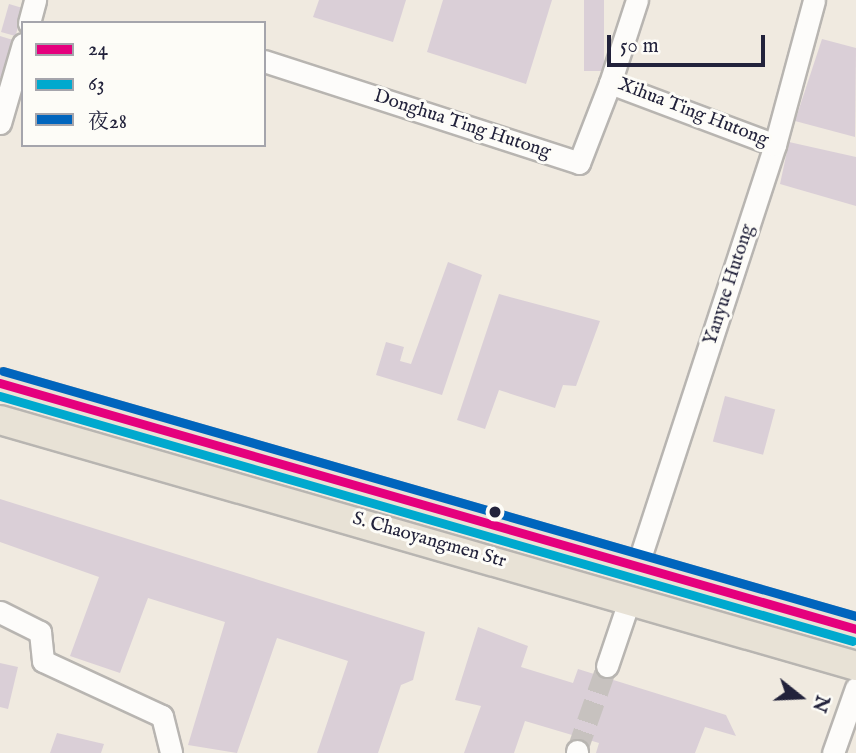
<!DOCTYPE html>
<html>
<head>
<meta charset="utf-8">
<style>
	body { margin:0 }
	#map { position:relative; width:856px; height:753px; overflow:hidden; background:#f0eae0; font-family:"IM FELL English","Noto Serif SC",serif }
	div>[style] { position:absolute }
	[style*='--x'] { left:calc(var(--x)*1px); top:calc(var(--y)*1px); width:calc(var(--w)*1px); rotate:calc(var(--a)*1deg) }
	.building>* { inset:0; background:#dacfd7; transform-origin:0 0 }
	.minor-tunnel>* { height:21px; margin-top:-10.5px; transform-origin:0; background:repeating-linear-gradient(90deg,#c7c2bf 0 21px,transparent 0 31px) }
	.roads { filter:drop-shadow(2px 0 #b8b5b1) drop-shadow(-2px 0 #b8b5b1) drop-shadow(0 2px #b8b5b1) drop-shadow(0 -2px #b8b5b1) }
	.minor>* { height:21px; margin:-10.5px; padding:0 10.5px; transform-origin:10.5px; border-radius:10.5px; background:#fdfcfa }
	.major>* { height:28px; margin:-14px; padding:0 14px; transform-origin:14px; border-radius:14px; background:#e8e2d6 }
	.bus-1>* { height:9px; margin:-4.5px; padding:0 4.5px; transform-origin:4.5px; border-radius:4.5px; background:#e5007d }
	.bus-2>* { height:9px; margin:-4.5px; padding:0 4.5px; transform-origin:4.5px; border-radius:4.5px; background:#00a9ce }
	.bus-3>* { height:9px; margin:-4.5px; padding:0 4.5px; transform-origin:4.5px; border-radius:4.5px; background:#0065bd }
	.dots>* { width:19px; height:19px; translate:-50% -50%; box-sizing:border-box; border:4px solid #fdfcf7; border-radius:50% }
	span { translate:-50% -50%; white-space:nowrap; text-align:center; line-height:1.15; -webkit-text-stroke:6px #fdfcf7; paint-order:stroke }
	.street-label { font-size:19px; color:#22223b }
	.legend { position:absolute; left:21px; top:21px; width:245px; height:126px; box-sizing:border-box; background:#fdfcf7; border:2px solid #a5a5ac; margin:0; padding:9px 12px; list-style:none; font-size:21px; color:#22223b }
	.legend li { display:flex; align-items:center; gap:14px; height:35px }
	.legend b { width:35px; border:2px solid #a5a5ac }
	.north { position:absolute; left:765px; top:662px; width:70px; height:70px; -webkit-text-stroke:5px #fdfcf7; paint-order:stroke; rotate:108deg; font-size:19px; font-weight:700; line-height:28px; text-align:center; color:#22223b }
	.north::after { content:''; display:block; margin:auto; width:24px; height:32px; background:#22223b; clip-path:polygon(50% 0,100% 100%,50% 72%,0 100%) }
	.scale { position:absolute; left:607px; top:35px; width:158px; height:32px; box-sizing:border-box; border:4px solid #22223b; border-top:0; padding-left:9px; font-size:21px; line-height:24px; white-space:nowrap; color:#22223b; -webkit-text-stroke:5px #fdfcf7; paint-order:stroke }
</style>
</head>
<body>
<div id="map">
	<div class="building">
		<i style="clip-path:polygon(319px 0,406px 0,393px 42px,313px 17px)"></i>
		<i style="clip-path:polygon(443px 0,552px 0,526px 84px,427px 52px)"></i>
		<i style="left:584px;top:0;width:20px;height:71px"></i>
		<i style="left:9px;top:4px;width:15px;height:29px;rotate:16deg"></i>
		<i style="clip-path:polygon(0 36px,13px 40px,1px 77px,0 77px)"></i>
		<i style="clip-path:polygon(822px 39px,856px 48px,855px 137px,795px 121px)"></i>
		<i style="clip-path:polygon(789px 142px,856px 157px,856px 206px,780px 184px)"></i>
		<i style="clip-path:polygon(448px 262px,482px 275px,442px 395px,376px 375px,386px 342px,404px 347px,400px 361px,411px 364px)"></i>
		<i style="clip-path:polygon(499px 294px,600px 321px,576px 386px,563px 385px,555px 408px,499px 390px,485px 429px,457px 420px)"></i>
		<i style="left:725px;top:396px;width:52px;height:47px;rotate:15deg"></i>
		<i style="clip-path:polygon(0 499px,425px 632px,413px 680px,401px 685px,378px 753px,317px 753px,348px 661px,277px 638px,237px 753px,188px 745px,225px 622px,148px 598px,120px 673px,70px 656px,99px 577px,0 542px)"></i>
		<i style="clip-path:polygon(478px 627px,528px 646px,521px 667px,573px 683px,578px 669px,726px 715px,736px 736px,705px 727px,695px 753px,596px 753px,599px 743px,525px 721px,514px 753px,464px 753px,481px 706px,455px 700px)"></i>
		<i style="clip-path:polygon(0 663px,18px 667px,8px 709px,0 707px)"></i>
		<i style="clip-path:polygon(57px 733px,104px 744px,101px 753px,50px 753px)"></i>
	</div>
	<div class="minor-tunnel">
		<i style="--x:577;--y:751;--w:90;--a:-70.6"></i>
	</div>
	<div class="roads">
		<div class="minor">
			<i style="--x:637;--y:0;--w:87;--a:108"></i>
			<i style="--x:610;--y:83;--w:176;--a:20.6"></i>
			<i style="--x:29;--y:23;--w:24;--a:-75"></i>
			<i style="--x:264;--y:61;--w:331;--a:17.9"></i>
			<i style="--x:579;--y:163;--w:86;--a:-68.8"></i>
			<i style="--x:0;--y:123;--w:82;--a:-73.8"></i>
			<i style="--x:637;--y:567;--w:444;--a:-71.9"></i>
			<i style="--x:775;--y:145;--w:150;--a:-74.9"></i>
			<i style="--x:0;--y:612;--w:45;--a:26.6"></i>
			<i style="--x:40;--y:632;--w:29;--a:84"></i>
			<i style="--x:43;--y:661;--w:131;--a:24.8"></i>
			<i style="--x:162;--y:716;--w:38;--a:76"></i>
			<i style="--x:607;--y:666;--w:72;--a:-71.3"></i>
			<i style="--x:577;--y:753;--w:2;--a:-90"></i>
			<i style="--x:833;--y:753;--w:69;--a:-70.5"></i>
		</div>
		<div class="major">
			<i style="--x:0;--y:383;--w:891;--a:16.03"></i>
			<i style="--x:0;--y:420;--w:891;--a:16.03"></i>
		</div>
	</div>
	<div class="bus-1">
		<i style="--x:0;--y:383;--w:891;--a:16.03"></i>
	</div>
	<div class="bus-2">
		<i style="--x:0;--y:396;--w:887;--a:16.03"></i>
	</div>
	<div class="bus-3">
		<i style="--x:3;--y:371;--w:887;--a:16.03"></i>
	</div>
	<div class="dots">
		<i style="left:495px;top:512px;background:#22223b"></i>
	</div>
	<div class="street-label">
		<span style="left:693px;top:113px;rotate:21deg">Xihua Ting Hutong</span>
		<span style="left:462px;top:125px;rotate:18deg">Donghua Ting Hutong</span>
		<span style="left:730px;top:285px;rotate:-72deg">Yanyue Hutong</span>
		<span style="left:429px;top:541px;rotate:16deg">S. Chaoyangmen Str</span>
	</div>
	<ul class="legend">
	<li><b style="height:9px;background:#e5007d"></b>24</li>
	<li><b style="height:9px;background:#00a9ce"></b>63</li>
	<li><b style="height:9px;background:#0065bd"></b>夜28</li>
	</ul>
	<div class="north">N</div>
	<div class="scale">50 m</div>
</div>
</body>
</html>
